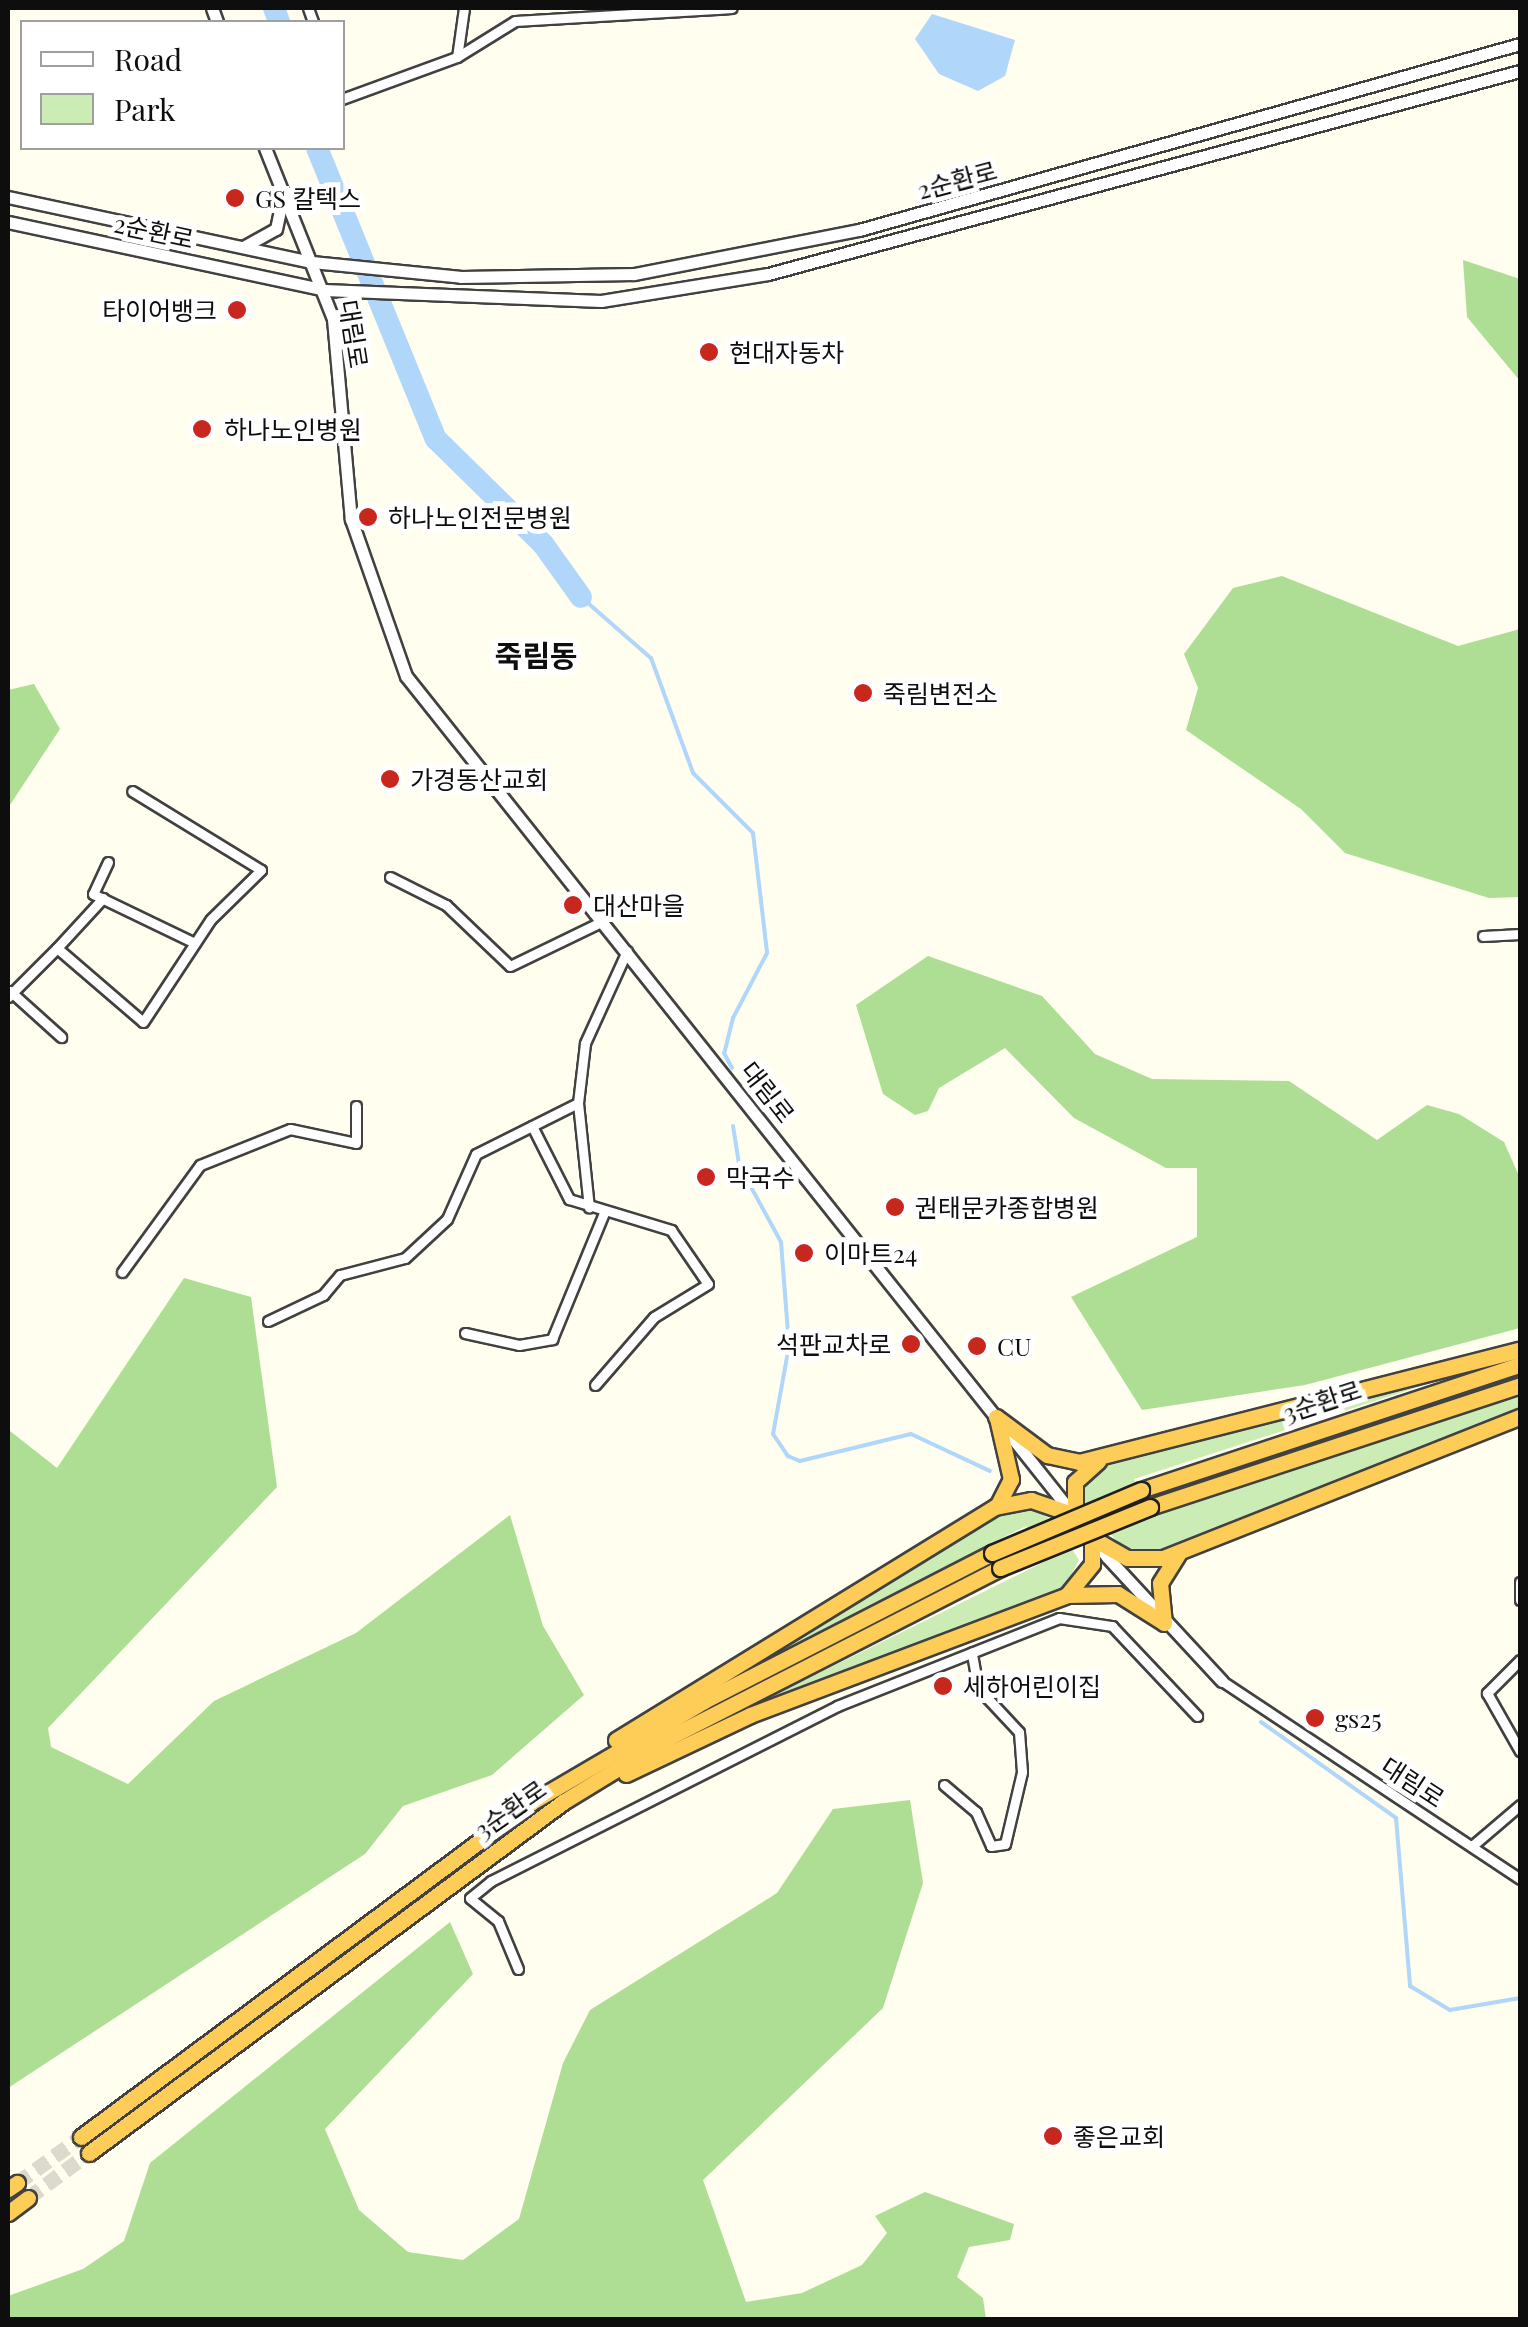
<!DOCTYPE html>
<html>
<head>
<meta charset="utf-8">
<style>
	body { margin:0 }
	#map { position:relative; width:1528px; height:2327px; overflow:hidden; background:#fffeef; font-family:"Playfair Display","Noto Sans KR",serif }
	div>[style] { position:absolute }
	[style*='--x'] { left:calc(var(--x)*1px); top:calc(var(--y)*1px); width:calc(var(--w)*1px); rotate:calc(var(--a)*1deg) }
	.green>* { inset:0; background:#ccecb6 }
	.forest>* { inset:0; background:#adde94 }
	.water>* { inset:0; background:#b0d6fa }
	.stream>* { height:4px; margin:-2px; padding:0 2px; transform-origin:2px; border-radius:2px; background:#b0d6fa }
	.river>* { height:22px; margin:-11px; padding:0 11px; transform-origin:11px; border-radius:11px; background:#b0d6fa }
	.trunk-tunnel>* { height:15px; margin-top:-7.5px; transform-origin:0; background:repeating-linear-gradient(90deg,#dbdacd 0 15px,transparent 0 23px) }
	.roads { filter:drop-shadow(2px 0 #414141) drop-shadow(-2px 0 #414141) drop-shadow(0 2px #414141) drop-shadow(0 -2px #414141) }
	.minor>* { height:9px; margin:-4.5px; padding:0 4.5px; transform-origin:4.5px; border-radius:4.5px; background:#fff }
	.tertiary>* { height:11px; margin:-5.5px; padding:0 5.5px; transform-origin:5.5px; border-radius:5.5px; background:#fff }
	.trunk>* { height:15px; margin:-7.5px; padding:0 7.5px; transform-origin:7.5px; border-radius:7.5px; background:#fecd57 }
	.bridges { filter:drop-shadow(2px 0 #1f1f1f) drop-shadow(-2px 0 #1f1f1f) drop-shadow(0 2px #1f1f1f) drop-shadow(0 -2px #1f1f1f) }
	.trunk-bridge>* { height:15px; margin:-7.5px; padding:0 7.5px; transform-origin:7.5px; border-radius:7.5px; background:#fecd57 }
	.dots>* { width:28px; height:28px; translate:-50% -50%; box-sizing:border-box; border:5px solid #fff; border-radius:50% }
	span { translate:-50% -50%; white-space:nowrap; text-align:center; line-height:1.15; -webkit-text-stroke:10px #fff; paint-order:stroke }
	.street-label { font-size:25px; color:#0e0e0e }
	.poi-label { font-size:25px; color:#0e0e0e }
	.left { translate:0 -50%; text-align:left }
	.right { translate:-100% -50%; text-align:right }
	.quarter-label { font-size:30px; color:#0e0e0e; font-weight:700 }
	.frame { position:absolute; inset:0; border:10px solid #0e0e0e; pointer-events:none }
	.legend { position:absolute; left:20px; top:20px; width:325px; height:130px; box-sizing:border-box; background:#fff; border:2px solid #9f9f9f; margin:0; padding:12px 18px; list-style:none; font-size:30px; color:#0e0e0e }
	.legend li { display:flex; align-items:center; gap:20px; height:50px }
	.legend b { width:50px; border:2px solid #9f9f9f }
</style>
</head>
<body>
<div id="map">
	<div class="green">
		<i style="clip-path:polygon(1520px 1354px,1134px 1479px,1153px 1515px,1269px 1470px,1520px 1397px,1520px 1409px,1150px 1553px,1121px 1546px,1080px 1499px,1095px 1469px,1136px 1455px)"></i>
		<i style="clip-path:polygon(1033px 1509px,1054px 1521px,1079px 1560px,1063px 1590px,726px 1719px,1046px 1561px,1026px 1526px,702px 1691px,998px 1513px)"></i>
	</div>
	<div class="forest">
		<i style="clip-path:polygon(1463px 260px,1520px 279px,1520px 381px,1467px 317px)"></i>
		<i style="clip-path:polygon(1282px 576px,1458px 646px,1520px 629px,1520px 897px,1489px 898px,1345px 853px,1301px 809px,1186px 730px,1198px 688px,1184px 654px,1233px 588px)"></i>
		<i style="clip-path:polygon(34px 684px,60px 729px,8px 808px,8px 690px)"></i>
		<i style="clip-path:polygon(928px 956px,1042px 996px,1095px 1054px,1152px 1079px,1289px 1081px,1377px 1140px,1427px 1105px,1459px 1114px,1504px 1142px,1520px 1178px,1520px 1328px,1305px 1385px,1142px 1410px,1071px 1297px,1197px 1237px,1197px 1168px,1166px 1168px,1074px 1118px,1005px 1048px,939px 1088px,928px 1111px,915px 1115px,883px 1094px,856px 1005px)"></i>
		<i style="clip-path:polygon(184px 1278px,251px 1297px,277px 1487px,48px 1728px,51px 1747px,128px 1784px,214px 1701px,356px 1633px,510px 1515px,543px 1626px,584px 1695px,492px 1775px,403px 1806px,365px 1854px,8px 2088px,8px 1418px,10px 1431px,57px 1468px)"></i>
		<i style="clip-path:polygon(910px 1800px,923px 1883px,883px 2008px,703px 2180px,746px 2302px,802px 2293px,862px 2265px,887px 2233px,875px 2216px,925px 2192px,1014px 2224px,1010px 2240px,969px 2247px,957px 2277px,983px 2298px,986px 2319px,8px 2319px,8px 2296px,83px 2269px,124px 2241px,150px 2163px,450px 1922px,473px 1974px,325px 2129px,359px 2210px,408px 2252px,463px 2260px,519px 2219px,563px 2063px,590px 2010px,777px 1893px,833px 1809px)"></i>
	</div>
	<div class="water">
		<i style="clip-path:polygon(932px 14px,1015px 40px,1005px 76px,978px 91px,939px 74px,915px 39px)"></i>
	</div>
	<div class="stream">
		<i style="--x:581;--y:597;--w:93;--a:41.1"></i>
		<i style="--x:651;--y:658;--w:122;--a:69.9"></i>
		<i style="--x:693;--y:773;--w:85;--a:45"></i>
		<i style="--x:753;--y:833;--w:121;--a:83.3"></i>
		<i style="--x:767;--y:953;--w:73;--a:117.6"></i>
		<i style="--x:733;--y:1018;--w:36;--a:104"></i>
		<i style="--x:724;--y:1053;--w:17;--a:62"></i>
		<i style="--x:733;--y:1126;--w:39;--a:81"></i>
		<i style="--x:739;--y:1165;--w:88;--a:61.4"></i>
		<i style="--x:781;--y:1242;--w:104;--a:85.6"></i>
		<i style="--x:789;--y:1346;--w:89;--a:100.3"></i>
		<i style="--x:773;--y:1434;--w:27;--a:56"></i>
		<i style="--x:788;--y:1456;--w:13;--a:23"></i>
		<i style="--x:800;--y:1461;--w:114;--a:-13.7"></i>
		<i style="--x:911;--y:1434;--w:87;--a:25.1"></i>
		<i style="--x:1261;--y:1722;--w:166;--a:35.4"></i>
		<i style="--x:1396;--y:1818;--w:169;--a:85.2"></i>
		<i style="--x:1410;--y:1986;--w:47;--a:31"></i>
		<i style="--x:1450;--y:2010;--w:71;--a:-9.7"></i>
	</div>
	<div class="river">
		<i style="--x:274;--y:8;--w:15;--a:70"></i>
		<i style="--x:317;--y:148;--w:314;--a:67.8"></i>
		<i style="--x:436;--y:439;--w:150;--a:44.5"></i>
		<i style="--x:543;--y:544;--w:65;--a:54.4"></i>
	</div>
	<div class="trunk-tunnel">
		<i style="--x:17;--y:2183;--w:79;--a:-35.7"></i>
		<i style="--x:28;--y:2198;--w:76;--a:-36.4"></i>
	</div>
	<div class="roads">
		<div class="minor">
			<i style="--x:308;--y:8;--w:15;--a:70"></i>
			<i style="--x:464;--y:8;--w:49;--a:98.1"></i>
			<i style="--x:457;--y:57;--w:68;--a:-31.8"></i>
			<i style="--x:515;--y:21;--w:217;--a:-3.4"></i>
			<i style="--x:342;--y:99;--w:122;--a:-20.1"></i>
			<i style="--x:108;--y:862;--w:35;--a:115"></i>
			<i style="--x:93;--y:894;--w:113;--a:25.7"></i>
			<i style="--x:390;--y:877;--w:63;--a:26.6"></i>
			<i style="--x:446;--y:905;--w:88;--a:43.6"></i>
			<i style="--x:510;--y:966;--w:103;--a:-25.8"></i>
			<i style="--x:1483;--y:936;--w:37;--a:-3"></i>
			<i style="--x:57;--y:948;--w:68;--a:-47.4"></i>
			<i style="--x:10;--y:991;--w:69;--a:42"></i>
			<i style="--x:8;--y:997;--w:69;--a:-45"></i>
			<i style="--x:57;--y:948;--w:113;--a:40.7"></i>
			<i style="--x:143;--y:1022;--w:123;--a:-56.6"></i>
			<i style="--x:211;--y:919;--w:70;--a:-44.4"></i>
			<i style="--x:261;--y:870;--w:151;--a:-148.5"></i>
			<i style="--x:578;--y:1103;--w:105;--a:84"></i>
			<i style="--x:532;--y:1126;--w:82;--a:63.1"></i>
			<i style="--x:569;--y:1199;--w:107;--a:16.9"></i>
			<i style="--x:671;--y:1230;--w:65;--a:55.6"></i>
			<i style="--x:708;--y:1284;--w:63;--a:148.6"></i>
			<i style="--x:654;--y:1317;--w:90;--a:130.9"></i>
			<i style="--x:122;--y:1272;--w:132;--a:-53.9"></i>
			<i style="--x:200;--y:1165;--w:97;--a:-21.8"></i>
			<i style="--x:290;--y:1129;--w:67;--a:12"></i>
			<i style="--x:356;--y:1143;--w:37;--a:-90"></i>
			<i style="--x:268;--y:1321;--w:61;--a:-25.3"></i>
			<i style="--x:323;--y:1295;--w:26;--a:-50"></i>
			<i style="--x:340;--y:1275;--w:67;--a:-14.7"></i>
			<i style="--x:405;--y:1258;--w:57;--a:-42.9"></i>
			<i style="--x:447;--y:1219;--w:71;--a:-66"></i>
			<i style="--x:476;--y:1154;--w:114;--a:-26.6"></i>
			<i style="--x:578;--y:1103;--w:60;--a:-83.3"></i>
			<i style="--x:585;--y:1043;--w:101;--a:-65.5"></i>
			<i style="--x:465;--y:1333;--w:55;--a:12.5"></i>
			<i style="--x:519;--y:1345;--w:34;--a:-10"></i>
			<i style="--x:552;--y:1339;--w:136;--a:-67.6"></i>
			<i style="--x:1520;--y:1582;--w:18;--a:90"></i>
			<i style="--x:1520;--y:1660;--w:47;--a:135"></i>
			<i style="--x:1487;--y:1693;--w:67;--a:60.4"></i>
			<i style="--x:1222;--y:1681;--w:358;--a:33.6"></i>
			<i style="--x:944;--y:1785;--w:42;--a:40.2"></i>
			<i style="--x:976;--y:1812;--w:37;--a:66"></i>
			<i style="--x:991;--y:1846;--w:14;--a:-8"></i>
			<i style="--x:1005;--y:1844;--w:74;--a:-76.7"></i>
			<i style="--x:1022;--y:1772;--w:40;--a:-94.3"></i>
			<i style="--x:1019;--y:1732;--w:60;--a:-133"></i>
			<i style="--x:978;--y:1688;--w:36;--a:-100"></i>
			<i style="--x:1472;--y:1846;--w:63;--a:-40.5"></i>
			<i style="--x:518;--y:1969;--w:52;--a:-112.6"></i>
			<i style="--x:498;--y:1921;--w:36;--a:-141"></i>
			<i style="--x:470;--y:1898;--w:27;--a:-39"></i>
			<i style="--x:491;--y:1881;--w:388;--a:-26.8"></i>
			<i style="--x:837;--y:1706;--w:239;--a:-21.6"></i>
			<i style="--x:1059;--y:1618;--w:54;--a:8.6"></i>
			<i style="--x:1112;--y:1626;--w:124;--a:46.6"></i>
		</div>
		<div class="tertiary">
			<i style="--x:212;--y:8;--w:15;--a:70"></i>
			<i style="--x:265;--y:148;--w:184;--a:68.3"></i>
			<i style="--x:333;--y:319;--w:201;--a:84.9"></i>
			<i style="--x:351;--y:519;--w:166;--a:70.7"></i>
			<i style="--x:406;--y:676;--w:1126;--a:51.49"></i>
			<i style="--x:1107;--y:1557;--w:169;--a:47.2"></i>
			<i style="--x:8;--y:197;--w:311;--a:12.1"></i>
			<i style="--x:312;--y:262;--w:150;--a:5.7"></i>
			<i style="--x:461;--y:277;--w:173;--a:-1"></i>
			<i style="--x:634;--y:274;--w:229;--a:-11.1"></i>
			<i style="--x:859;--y:230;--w:687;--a:-15.72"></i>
			<i style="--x:8;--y:222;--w:323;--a:12.1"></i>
			<i style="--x:324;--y:290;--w:277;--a:2.3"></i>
			<i style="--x:601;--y:301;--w:169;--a:-9.2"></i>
			<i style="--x:768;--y:274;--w:779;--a:-15.11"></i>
			<i style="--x:245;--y:246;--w:35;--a:-29"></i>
			<i style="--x:276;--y:229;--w:34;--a:-78"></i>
		</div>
		<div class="trunk">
			<i style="--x:996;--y:1417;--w:64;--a:36.7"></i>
			<i style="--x:1047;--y:1455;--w:33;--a:12"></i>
			<i style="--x:1079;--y:1462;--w:455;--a:-14.3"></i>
			<i style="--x:997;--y:1418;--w:63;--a:77.1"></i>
			<i style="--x:1011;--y:1479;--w:28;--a:117"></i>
			<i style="--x:1141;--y:1490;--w:399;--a:-18.3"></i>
			<i style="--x:1150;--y:1507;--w:390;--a:-18.2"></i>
			<i style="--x:1075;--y:1515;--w:33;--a:-90"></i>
			<i style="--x:1075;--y:1482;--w:31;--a:-42"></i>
			<i style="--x:1092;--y:1538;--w:40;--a:29.7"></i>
			<i style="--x:1127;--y:1558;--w:36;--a:0"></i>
			<i style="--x:1163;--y:1558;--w:384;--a:-21.6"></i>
			<i style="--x:1067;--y:1595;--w:40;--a:-51"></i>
			<i style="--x:1092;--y:1564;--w:26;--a:-90"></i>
			<i style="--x:1164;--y:1623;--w:40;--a:-95.7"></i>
			<i style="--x:1160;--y:1583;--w:34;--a:-58"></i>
			<i style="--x:616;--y:1740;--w:445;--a:-31.6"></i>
			<i style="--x:995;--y:1507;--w:37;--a:-11"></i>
			<i style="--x:1031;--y:1500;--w:46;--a:18.8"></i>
			<i style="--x:626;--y:1774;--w:137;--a:-25.4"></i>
			<i style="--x:750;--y:1715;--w:339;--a:-20.7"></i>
			<i style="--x:1067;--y:1595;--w:51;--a:-1.1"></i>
			<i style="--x:1118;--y:1594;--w:54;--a:32.2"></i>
			<i style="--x:81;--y:2137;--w:562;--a:-36.6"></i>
			<i style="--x:532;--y:1802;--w:199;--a:-30.4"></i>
			<i style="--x:704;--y:1701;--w:324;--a:-27.2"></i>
			<i style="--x:89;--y:2153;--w:590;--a:-36.52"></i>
			<i style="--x:563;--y:1802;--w:121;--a:-31.5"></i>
			<i style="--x:666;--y:1739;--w:375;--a:-27.1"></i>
			<i style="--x:8;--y:2189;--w:11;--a:-34"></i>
			<i style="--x:8;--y:2213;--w:25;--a:-37"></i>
		</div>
	</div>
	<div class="bridges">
		<div class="trunk-bridge">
			<i style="--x:992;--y:1553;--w:162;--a:-22.9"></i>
			<i style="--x:1000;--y:1568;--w:162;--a:-22.1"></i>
		</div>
	</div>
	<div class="dots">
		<i style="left:235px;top:198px;background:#c8271d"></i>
		<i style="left:237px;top:310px;background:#c8271d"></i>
		<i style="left:709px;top:352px;background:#c8271d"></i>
		<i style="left:202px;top:429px;background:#c8271d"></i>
		<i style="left:368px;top:517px;background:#c8271d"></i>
		<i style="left:863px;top:693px;background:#c8271d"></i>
		<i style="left:390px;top:779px;background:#c8271d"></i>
		<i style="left:573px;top:905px;background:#c8271d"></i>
		<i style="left:706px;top:1177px;background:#c8271d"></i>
		<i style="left:895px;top:1207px;background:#c8271d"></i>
		<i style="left:804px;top:1253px;background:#c8271d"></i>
		<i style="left:911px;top:1344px;background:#c8271d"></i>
		<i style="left:977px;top:1346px;background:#c8271d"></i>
		<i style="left:943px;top:1686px;background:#c8271d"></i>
		<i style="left:1315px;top:1718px;background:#c8271d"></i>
		<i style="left:1053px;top:2136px;background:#c8271d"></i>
	</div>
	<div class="street-label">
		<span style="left:957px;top:180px;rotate:-15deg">2순환로</span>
		<span style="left:154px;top:231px;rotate:12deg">2순환로</span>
		<span style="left:354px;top:334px;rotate:81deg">대림로</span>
		<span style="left:768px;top:1092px;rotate:52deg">대림로</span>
		<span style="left:1322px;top:1401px;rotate:-18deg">3순환로</span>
		<span style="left:1413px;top:1782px;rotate:33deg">대림로</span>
		<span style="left:510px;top:1809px;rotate:-35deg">3순환로</span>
	</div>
	<div class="poi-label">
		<span class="left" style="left:255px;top:198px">GS 칼텍스</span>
		<span class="right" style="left:217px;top:310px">타이어뱅크</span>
		<span class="left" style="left:729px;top:352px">현대자동차</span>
		<span class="left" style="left:224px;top:429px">하나노인병원</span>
		<span class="left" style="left:388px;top:517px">하나노인전문병원</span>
		<span class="left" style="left:883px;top:693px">죽림변전소</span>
		<span class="left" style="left:410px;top:779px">가경동산교회</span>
		<span class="left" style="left:593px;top:905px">대산마을</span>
		<span class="left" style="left:726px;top:1177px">막국수</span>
		<span class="left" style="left:915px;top:1207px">권태문카종합병원</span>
		<span class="left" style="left:824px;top:1253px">이마트24</span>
		<span class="right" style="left:891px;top:1344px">석판교차로</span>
		<span class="left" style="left:997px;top:1346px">CU</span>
		<span class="left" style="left:963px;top:1686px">세하어린이집</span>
		<span class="left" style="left:1335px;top:1718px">gs25</span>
		<span class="left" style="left:1073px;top:2136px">좋은교회</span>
	</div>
	<div class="quarter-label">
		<span style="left:536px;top:655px">죽림동</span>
	</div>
	<div class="frame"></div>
	<ul class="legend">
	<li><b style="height:12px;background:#fff"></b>Road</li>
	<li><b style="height:28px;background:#ccecb6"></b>Park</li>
	</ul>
</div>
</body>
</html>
